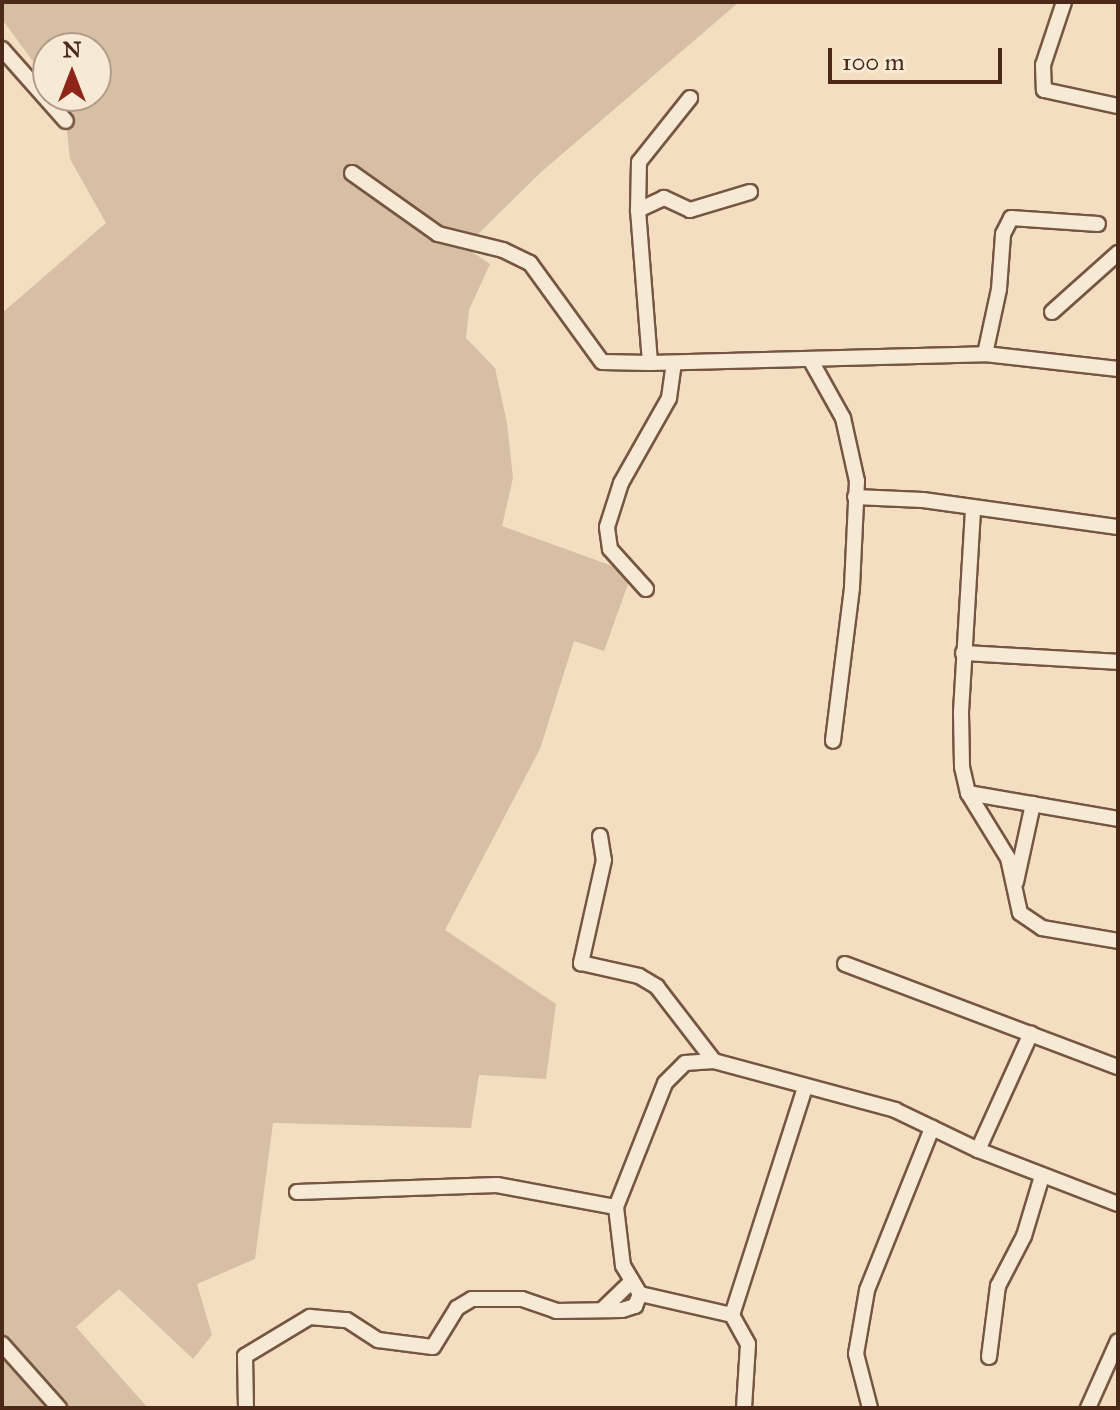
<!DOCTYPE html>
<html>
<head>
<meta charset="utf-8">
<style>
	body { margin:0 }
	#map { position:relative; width:1120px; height:1410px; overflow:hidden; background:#f3debf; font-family:"IM FELL Great Primer",serif }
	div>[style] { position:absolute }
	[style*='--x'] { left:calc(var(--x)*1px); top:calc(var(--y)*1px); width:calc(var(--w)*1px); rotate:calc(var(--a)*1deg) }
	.green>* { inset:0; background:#d7bfa3 }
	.roads { filter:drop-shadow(2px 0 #765642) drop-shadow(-2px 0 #765642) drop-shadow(0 2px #765642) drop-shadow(0 -2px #765642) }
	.minor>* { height:14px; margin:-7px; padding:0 7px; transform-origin:7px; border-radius:7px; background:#f7ead5 }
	span { translate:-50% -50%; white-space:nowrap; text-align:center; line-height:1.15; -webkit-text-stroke:7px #f7ead5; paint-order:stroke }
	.frame { position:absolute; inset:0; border:4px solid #4c2818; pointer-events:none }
	.north { position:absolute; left:32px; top:32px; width:80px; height:80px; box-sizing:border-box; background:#f7ead5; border:2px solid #b39c89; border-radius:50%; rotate:0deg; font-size:22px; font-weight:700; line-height:32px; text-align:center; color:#4c2818 }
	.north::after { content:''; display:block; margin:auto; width:28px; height:36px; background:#8f2418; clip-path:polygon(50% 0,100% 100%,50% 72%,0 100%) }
	.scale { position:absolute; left:828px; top:48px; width:174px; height:36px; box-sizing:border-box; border:4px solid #4c2818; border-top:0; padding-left:10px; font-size:24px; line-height:28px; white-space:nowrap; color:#4c2818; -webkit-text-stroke:6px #f7ead5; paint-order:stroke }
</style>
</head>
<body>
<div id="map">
	<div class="green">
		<i style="clip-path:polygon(2px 2px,739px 2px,540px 173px,465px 247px,490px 264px,469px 310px,466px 338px,495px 368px,507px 423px,513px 478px,502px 526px,632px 573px,604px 651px,574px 641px,540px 749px,445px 930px,556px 1004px,546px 1079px,479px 1075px,471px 1128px,273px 1123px,255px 1259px,197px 1284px,212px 1335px,193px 1359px,119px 1289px,76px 1327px,148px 1408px,2px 1408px,2px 313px,106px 223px,70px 159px,64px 104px,58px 96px,96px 96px,96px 48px,48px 48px,48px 82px,2px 19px)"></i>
	</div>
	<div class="roads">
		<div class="minor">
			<i style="--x:1064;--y:2;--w:66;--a:108.4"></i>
			<i style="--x:1043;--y:65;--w:25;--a:88"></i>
			<i style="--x:1044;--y:90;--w:76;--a:12.2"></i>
			<i style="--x:2;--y:49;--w:96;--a:48.4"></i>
			<i style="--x:352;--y:173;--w:105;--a:35.3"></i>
			<i style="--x:438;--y:234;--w:67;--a:13.8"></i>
			<i style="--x:503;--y:250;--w:30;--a:26"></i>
			<i style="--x:530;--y:263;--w:122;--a:54"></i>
			<i style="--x:602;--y:362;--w:48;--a:1.2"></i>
			<i style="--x:750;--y:192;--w:63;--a:163.3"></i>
			<i style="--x:690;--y:210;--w:29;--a:-155"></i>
			<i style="--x:664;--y:198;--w:29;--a:155"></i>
			<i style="--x:638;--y:210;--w:153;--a:85.5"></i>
			<i style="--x:650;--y:363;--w:335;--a:-1.5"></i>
			<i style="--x:985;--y:354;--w:134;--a:6.4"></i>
			<i style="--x:638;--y:210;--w:48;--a:-88.8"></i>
			<i style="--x:639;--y:162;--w:82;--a:-51.4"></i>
			<i style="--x:1052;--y:312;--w:89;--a:-41.8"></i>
			<i style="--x:985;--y:354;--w:66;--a:-77.8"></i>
			<i style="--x:999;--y:289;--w:55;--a:-85.8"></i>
			<i style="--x:1003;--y:234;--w:18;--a:-63"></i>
			<i style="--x:1011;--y:218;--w:87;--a:3.9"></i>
			<i style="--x:810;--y:359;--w:68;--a:60.8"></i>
			<i style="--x:843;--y:418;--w:65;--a:77.5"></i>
			<i style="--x:857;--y:481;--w:107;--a:92.7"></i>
			<i style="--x:852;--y:588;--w:154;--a:97.1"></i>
			<i style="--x:855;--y:497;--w:68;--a:2.5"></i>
			<i style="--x:923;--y:500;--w:197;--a:7.9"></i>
			<i style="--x:973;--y:510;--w:203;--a:93.4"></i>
			<i style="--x:961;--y:713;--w:54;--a:88.9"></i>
			<i style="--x:962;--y:767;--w:27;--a:77"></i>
			<i style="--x:968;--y:793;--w:76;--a:58.4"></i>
			<i style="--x:1008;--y:858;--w:56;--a:77.7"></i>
			<i style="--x:1020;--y:913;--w:27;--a:34"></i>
			<i style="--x:1042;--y:928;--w:77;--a:9.7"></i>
			<i style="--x:646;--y:589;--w:54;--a:-132"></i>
			<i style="--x:610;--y:549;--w:22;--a:-98"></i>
			<i style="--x:607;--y:527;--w:46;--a:-72.3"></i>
			<i style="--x:621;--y:483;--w:98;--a:-60.5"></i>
			<i style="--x:669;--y:398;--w:35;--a:-82"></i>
			<i style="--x:963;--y:653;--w:155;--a:3.3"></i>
			<i style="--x:968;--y:793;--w:152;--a:9.8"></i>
			<i style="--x:600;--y:836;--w:24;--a:81"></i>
			<i style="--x:604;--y:860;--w:106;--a:102.6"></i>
			<i style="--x:581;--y:963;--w:59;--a:12.6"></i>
			<i style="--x:639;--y:976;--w:21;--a:31"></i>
			<i style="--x:657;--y:987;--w:93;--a:52.4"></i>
			<i style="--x:1016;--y:882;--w:80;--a:-77.7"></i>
			<i style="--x:845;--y:964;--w:292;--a:20.7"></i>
			<i style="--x:978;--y:1150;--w:128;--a:-65.6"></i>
			<i style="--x:297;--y:1192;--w:200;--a:-2"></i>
			<i style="--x:497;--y:1185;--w:121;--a:10.5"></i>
			<i style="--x:603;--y:1309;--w:39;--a:-44"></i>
			<i style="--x:732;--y:1315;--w:239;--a:-72.2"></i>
			<i style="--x:2;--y:1344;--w:86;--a:48.3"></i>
			<i style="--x:989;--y:1357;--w:72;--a:-82.8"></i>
			<i style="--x:998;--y:1286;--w:56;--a:-62.5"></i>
			<i style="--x:1024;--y:1236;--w:63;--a:-73.3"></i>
			<i style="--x:246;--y:1408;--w:52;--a:-91.1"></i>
			<i style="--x:245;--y:1356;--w:76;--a:-31"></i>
			<i style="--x:310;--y:1317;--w:37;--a:5"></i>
			<i style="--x:347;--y:1320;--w:37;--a:33"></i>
			<i style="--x:378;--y:1340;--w:55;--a:7.3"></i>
			<i style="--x:433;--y:1347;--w:46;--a:-58.4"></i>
			<i style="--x:457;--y:1308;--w:17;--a:-31"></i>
			<i style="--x:472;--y:1299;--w:50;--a:0"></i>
			<i style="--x:522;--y:1299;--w:36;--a:19"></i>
			<i style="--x:556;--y:1311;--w:66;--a:-0.9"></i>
			<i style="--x:622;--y:1310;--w:14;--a:-17"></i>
			<i style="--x:635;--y:1306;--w:13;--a:-67"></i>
			<i style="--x:744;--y:1408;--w:64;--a:-86.4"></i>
			<i style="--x:748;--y:1344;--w:33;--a:-119"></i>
			<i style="--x:732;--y:1315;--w:94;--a:-167.1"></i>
			<i style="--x:640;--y:1294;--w:33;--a:-121"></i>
			<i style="--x:623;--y:1266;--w:59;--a:-96.8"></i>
			<i style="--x:616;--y:1207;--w:133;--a:-68.4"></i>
			<i style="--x:665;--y:1083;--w:28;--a:-45"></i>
			<i style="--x:685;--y:1063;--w:29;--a:-4"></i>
			<i style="--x:714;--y:1061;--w:188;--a:15.1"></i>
			<i style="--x:895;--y:1110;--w:92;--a:25.7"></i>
			<i style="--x:978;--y:1150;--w:150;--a:21.1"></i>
			<i style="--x:870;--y:1408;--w:56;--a:-104.5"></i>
			<i style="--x:856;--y:1354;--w:65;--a:-80.2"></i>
			<i style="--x:867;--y:1290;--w:175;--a:-68.1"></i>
			<i style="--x:1088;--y:1408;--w:73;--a:-65.9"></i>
		</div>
	</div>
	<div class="frame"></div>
	<div class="north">N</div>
	<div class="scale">100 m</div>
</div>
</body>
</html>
